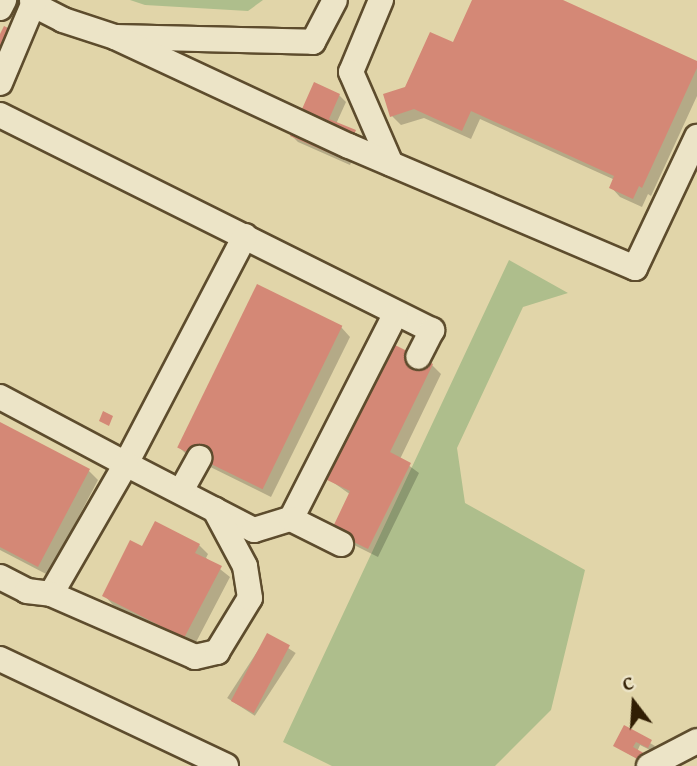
<!DOCTYPE html>
<html>
<head>
<meta charset="utf-8">
<style>
	body { margin:0 }
	#map { position:relative; width:697px; height:766px; overflow:hidden; background:#e1d5a9; font-family:"Gentium Book Plus",serif }
	div>[style] { position:absolute }
	[style*='--x'] { left:calc(var(--x)*1px); top:calc(var(--y)*1px); width:calc(var(--w)*1px); rotate:calc(var(--a)*1deg) }
	.green>* { inset:0; background:#aebe8c }
	.shadow>* { inset:0; background:#0003; transform-origin:0 0 }
	.building>* { inset:0; background:#d48876; transform-origin:0 0 }
	.roads { filter:drop-shadow(2px 0 #5d4c2d) drop-shadow(-2px 0 #5d4c2d) drop-shadow(0 2px #5d4c2d) drop-shadow(0 -2px #5d4c2d) }
	.minor>* { height:24px; margin:-12px; padding:0 12px; transform-origin:12px; border-radius:12px; background:#ece4c7 }
	span { translate:-50% -50%; white-space:nowrap; text-align:center; line-height:1.15; -webkit-text-stroke:5px #ece4c7; paint-order:stroke }
	.north { position:absolute; left:599px; top:668px; width:70px; height:70px; -webkit-text-stroke:5px #ece4c7; paint-order:stroke; rotate:343deg; font-size:19px; font-weight:700; line-height:28px; text-align:center; color:#311e04 }
	.north::after { content:''; display:block; margin:auto; width:24px; height:32px; background:#311e04; clip-path:polygon(50% 0,100% 100%,50% 72%,0 100%) }
</style>
</head>
<body>
<div id="map">
	<div class="green">
		<i style="clip-path:polygon(130px 0,263px 0,248px 11px,145px 5px)"></i>
		<i style="clip-path:polygon(509px 260px,568px 293px,523px 307px,457px 448px,465px 503px,585px 570px,551px 710px,495px 766px,332px 766px,283px 742px)"></i>
	</div>
	<div class="shadow">
		<i style="clip-path:polygon(474px 0,559px 0,697px 63px,697px 96px,651px 196px,648px 194px,642px 207px,620px 197px,611px 187px,615px 180px,480px 119px,471px 139px,424px 118px,401px 125px,392px 116px,407px 88px,454px 44px)"></i>
		<i style="clip-path:polygon(339px 95px,346px 102px,336px 124px,361px 138px,350px 165px,298px 142px,292px 136px)"></i>
		<i style="clip-path:polygon(341px 327px,350px 337px,271px 497px,188px 456px,179px 447px)"></i>
		<i style="clip-path:polygon(432px 365px,441px 374px,400px 459px,419px 473px,378px 557px,342px 539px,351px 495px,327px 478px)"></i>
		<i style="clip-path:polygon(0 424px,89px 471px,98px 480px,48px 575px,0 550px)"></i>
		<i style="clip-path:polygon(199px 545px,208px 554px,206px 558px,230px 577px,194px 646px,113px 605px,104px 595px,142px 549px)"></i>
		<i style="left:268px;top:635px;width:33px;height:75px;rotate:33deg"></i>
		<i style="clip-path:polygon(624px 728px,655px 746px,652px 751px,640px 745px,637px 752px,648px 765px,615px 746px)"></i>
	</div>
	<div class="building">
		<i style="clip-path:polygon(472px 0,563px 0,697px 61px,697px 68px,642px 188px,639px 186px,633px 199px,609px 188px,614px 176px,471px 111px,462px 131px,414px 109px,390px 117px,383px 94px,405px 87px,430px 32px,453px 42px)"></i>
		<i style="clip-path:polygon(4px 26px,16px 32px,0 64px,0 34px)"></i>
		<i style="clip-path:polygon(314px 82px,340px 94px,329px 119px,356px 130px,343px 159px,290px 136px)"></i>
		<i style="left:257px;top:284px;width:95px;height:182px;rotate:26deg"></i>
		<i style="clip-path:polygon(391px 343px,433px 364px,390px 452px,411px 463px,368px 549px,331px 531px,350px 491px,325px 479px)"></i>
		<i style="clip-path:polygon(103px 411px,113px 416px,109px 426px,99px 421px)"></i>
		<i style="clip-path:polygon(0 422px,90px 469px,38px 567px,0 547px)"></i>
		<i style="clip-path:polygon(155px 521px,200px 544px,195px 553px,222px 566px,184px 638px,102px 596px,130px 540px,142px 546px)"></i>
		<i style="left:267px;top:633px;width:26px;height:77px;rotate:28deg"></i>
		<i style="clip-path:polygon(624px 725px,652px 740px,648px 748px,636px 742px,633px 747px,647px 755px,643px 762px,613px 746px)"></i>
	</div>
	<div class="roads">
		<div class="minor">
			<i style="--x:32;--y:0;--w:9;--a:49"></i>
			<i style="--x:38;--y:7;--w:28;--a:27"></i>
			<i style="--x:63;--y:20;--w:55;--a:18.1"></i>
			<i style="--x:115;--y:37;--w:198;--a:1.4"></i>
			<i style="--x:313;--y:42;--w:47;--a:-62.4"></i>
			<i style="--x:381;--y:0;--w:78;--a:112.6"></i>
			<i style="--x:351;--y:72;--w:100;--a:66.5"></i>
			<i style="--x:0;--y:8;--w:9;--a:-63"></i>
			<i style="--x:115;--y:37;--w:258;--a:25"></i>
			<i style="--x:349;--y:146;--w:311;--a:23.1"></i>
			<i style="--x:635;--y:268;--w:145;--a:-64.7"></i>
			<i style="--x:0;--y:83;--w:88;--a:-67.2"></i>
			<i style="--x:0;--y:115;--w:483;--a:26.5"></i>
			<i style="--x:432;--y:330;--w:30;--a:117"></i>
			<i style="--x:245;--y:236;--w:257;--a:117.6"></i>
			<i style="--x:126;--y:464;--w:144;--a:27.3"></i>
			<i style="--x:254;--y:530;--w:39;--a:-17"></i>
			<i style="--x:291;--y:519;--w:231;--a:-63"></i>
			<i style="--x:0;--y:397;--w:143;--a:28"></i>
			<i style="--x:126;--y:464;--w:150;--a:120"></i>
			<i style="--x:51;--y:594;--w:157;--a:23.6"></i>
			<i style="--x:195;--y:657;--w:23;--a:-13"></i>
			<i style="--x:217;--y:652;--w:63;--a:-58.6"></i>
			<i style="--x:250;--y:598;--w:32;--a:-99"></i>
			<i style="--x:245;--y:566;--w:64;--a:-118.2"></i>
			<i style="--x:181;--y:491;--w:38;--a:-61"></i>
			<i style="--x:291;--y:519;--w:56;--a:26.6"></i>
			<i style="--x:0;--y:577;--w:30;--a:27"></i>
			<i style="--x:27;--y:591;--w:24;--a:7"></i>
			<i style="--x:0;--y:659;--w:250;--a:25.3"></i>
			<i style="--x:649;--y:766;--w:54;--a:-27.5"></i>
		</div>
	</div>
	<div class="north">С</div>
</div>
</body>
</html>
